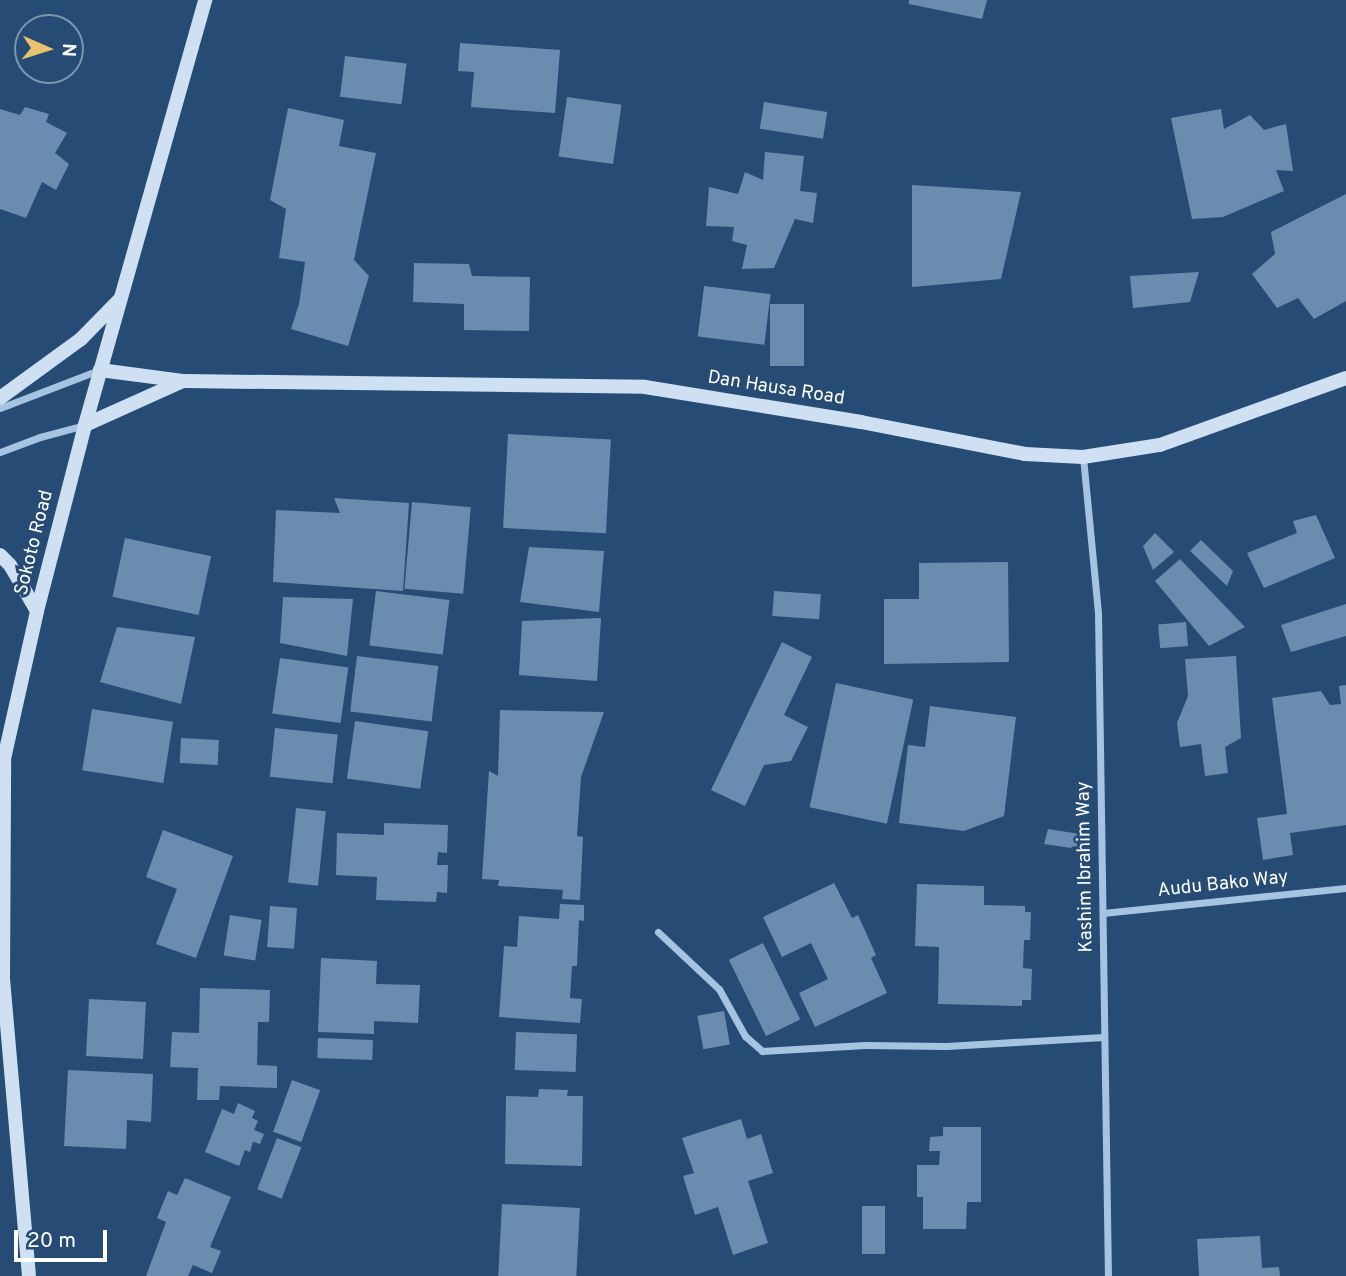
<!DOCTYPE html>
<html>
<head>
<meta charset="utf-8">
<style>
	body { margin:0 }
	#map { position:relative; width:1346px; height:1276px; overflow:hidden; background:#264c76; font-family:Overpass,sans-serif }
	div>[style] { position:absolute }
	[style*='--x'] { left:calc(var(--x)*1px); top:calc(var(--y)*1px); width:calc(var(--w)*1px); rotate:calc(var(--a)*1deg) }
	.building>* { inset:0; background:#6a8cae; transform-origin:0 0 }
	.street>* { height:7px; margin:-3.5px; padding:0 3.5px; transform-origin:3.5px; border-radius:3.5px; background:#a6c4e2 }
	.secondary>* { height:14px; margin:-7px; padding:0 7px; transform-origin:7px; border-radius:7px; background:#cfe0f3 }
	span { translate:-50% -50%; white-space:nowrap; text-align:center; line-height:1.15; -webkit-text-stroke:6px #264c76; paint-order:stroke }
	.street-label { font-size:19px; color:#fff }
	.north { position:absolute; left:14px; top:14px; width:70px; height:70px; box-sizing:border-box; background:#264c76; border:2px solid #7d94ad; border-radius:50%; rotate:93deg; font-size:19px; font-weight:700; line-height:28px; text-align:center; color:#fff }
	.north::after { content:''; display:block; margin:auto; width:24px; height:32px; background:#eac16c; clip-path:polygon(50% 0,100% 100%,50% 72%,0 100%) }
	.scale { position:absolute; left:14px; top:1230px; width:93px; height:32px; box-sizing:border-box; border:4px solid #fff; border-top:0; padding-left:9px; font-size:21px; line-height:24px; white-space:nowrap; color:#fff; -webkit-text-stroke:5px #264c76; paint-order:stroke }
</style>
</head>
<body>
<div id="map">
	<div class="building">
		<i style="clip-path:polygon(909px 0,987px 0,982px 19px,909px 4px)"></i>
		<i style="clip-path:polygon(460px 43px,560px 50px,555px 113px,471px 107px,474px 72px,458px 71px)"></i>
		<i style="left:345px;top:56px;width:62px;height:41px;rotate:7deg"></i>
		<i style="left:567px;top:97px;width:55px;height:60px;rotate:8deg"></i>
		<i style="left:764px;top:102px;width:64px;height:27px;rotate:9deg"></i>
		<i style="clip-path:polygon(25px 107px,49px 114px,46px 122px,67px 133px,55px 153px,69px 164px,56px 190px,42px 182px,26px 218px,0 209px,0 109px,20px 115px)"></i>
		<i style="clip-path:polygon(288px 108px,344px 120px,339px 146px,376px 153px,354px 260px,369px 276px,348px 346px,291px 329px,299px 304px,305px 262px,279px 258px,286px 209px,270px 200px)"></i>
		<i style="clip-path:polygon(1221px 109px,1224px 129px,1250px 115px,1264px 130px,1286px 124px,1293px 171px,1276px 170px,1284px 191px,1223px 217px,1192px 219px,1171px 118px)"></i>
		<i style="clip-path:polygon(765px 152px,804px 156px,800px 191px,817px 193px,813px 223px,795px 219px,774px 268px,742px 269px,747px 245px,732px 241px,734px 227px,706px 226px,709px 187px,738px 194px,745px 172px,763px 180px)"></i>
		<i style="clip-path:polygon(912px 185px,1021px 192px,1001px 279px,912px 287px)"></i>
		<i style="clip-path:polygon(1346px 194px,1346px 301px,1314px 319px,1298px 298px,1277px 308px,1252px 274px,1275px 254px,1271px 232px)"></i>
		<i style="clip-path:polygon(414px 263px,469px 264px,472px 276px,530px 277px,529px 331px,464px 330px,464px 304px,413px 302px)"></i>
		<i style="clip-path:polygon(1199px 272px,1190px 302px,1133px 308px,1130px 276px)"></i>
		<i style="left:704px;top:286px;width:67px;height:51px;rotate:7deg"></i>
		<i style="left:770px;top:304px;width:34px;height:62px"></i>
		<i style="left:508px;top:434px;width:103px;height:94px;rotate:3deg"></i>
		<i style="clip-path:polygon(334px 498px,409px 503px,403px 591px,273px 582px,276px 510px,340px 513px)"></i>
		<i style="left:412px;top:502px;width:59px;height:87px;rotate:5deg"></i>
		<i style="clip-path:polygon(1316px 515px,1335px 558px,1264px 588px,1247px 553px,1297px 533px,1293px 521px)"></i>
		<i style="clip-path:polygon(1155px 533px,1174px 552px,1153px 570px,1143px 546px)"></i>
		<i style="left:125px;top:538px;width:88px;height:60px;rotate:12deg"></i>
		<i style="clip-path:polygon(1201px 540px,1233px 571px,1227px 586px,1190px 551px)"></i>
		<i style="clip-path:polygon(529px 547px,604px 551px,599px 612px,520px 602px)"></i>
		<i style="clip-path:polygon(1180px 559px,1245px 627px,1209px 646px,1155px 581px)"></i>
		<i style="clip-path:polygon(1008px 562px,1009px 662px,884px 664px,884px 599px,919px 599px,919px 563px)"></i>
		<i style="left:376px;top:591px;width:74px;height:55px;rotate:7deg"></i>
		<i style="left:774px;top:591px;width:47px;height:25px;rotate:4deg"></i>
		<i style="clip-path:polygon(283px 597px,353px 599px,347px 656px,280px 643px)"></i>
		<i style="clip-path:polygon(1346px 604px,1346px 636px,1291px 652px,1281px 625px)"></i>
		<i style="clip-path:polygon(601px 618px,597px 681px,519px 675px,522px 621px)"></i>
		<i style="left:1186px;top:622px;width:24px;height:28px;rotate:85deg"></i>
		<i style="clip-path:polygon(117px 627px,195px 637px,181px 704px,100px 682px)"></i>
		<i style="clip-path:polygon(782px 642px,812px 657px,784px 715px,808px 727px,791px 761px,764px 765px,745px 806px,711px 790px)"></i>
		<i style="left:357px;top:656px;width:82px;height:56px;rotate:7deg"></i>
		<i style="clip-path:polygon(1236px 656px,1241px 738px,1225px 747px,1228px 773px,1205px 776px,1201px 744px,1180px 747px,1177px 723px,1188px 696px,1185px 659px)"></i>
		<i style="left:280px;top:658px;width:69px;height:56px;rotate:8deg"></i>
		<i style="left:836px;top:683px;width:79px;height:127px;rotate:12deg"></i>
		<i style="clip-path:polygon(1346px 685px,1346px 825px,1290px 833px,1293px 855px,1263px 860px,1257px 818px,1287px 814px,1272px 698px,1321px 691px,1330px 705px,1341px 704px,1339px 686px)"></i>
		<i style="clip-path:polygon(930px 706px,1016px 717px,1004px 816px,964px 831px,899px 823px,908px 745px,925px 747px)"></i>
		<i style="left:92px;top:709px;width:82px;height:62px;rotate:9deg"></i>
		<i style="clip-path:polygon(500px 710px,604px 712px,581px 777px,577px 836px,583px 837px,580px 900px,562px 899px,563px 890px,498px 886px,499px 880px,482px 879px,489px 771px,498px 776px)"></i>
		<i style="left:355px;top:721px;width:74px;height:58px;rotate:8deg"></i>
		<i style="left:275px;top:728px;width:63px;height:49px;rotate:6deg"></i>
		<i style="left:181px;top:738px;width:38px;height:25px;rotate:3deg"></i>
		<i style="left:296px;top:808px;width:30px;height:75px;rotate:6deg"></i>
		<i style="clip-path:polygon(384px 823px,448px 825px,447px 853px,438px 852px,437px 865px,448px 865px,447px 893px,437px 892px,436px 902px,376px 900px,377px 877px,336px 875px,337px 833px,384px 835px)"></i>
		<i style="clip-path:polygon(1048px 829px,1086px 835px,1078px 849px,1044px 844px)"></i>
		<i style="clip-path:polygon(163px 830px,233px 856px,196px 958px,156px 944px,177px 889px,146px 877px)"></i>
		<i style="clip-path:polygon(834px 883px,852px 918px,858px 915px,876px 955px,871px 958px,887px 993px,815px 1027px,799px 993px,828px 979px,811px 943px,782px 957px,763px 917px)"></i>
		<i style="clip-path:polygon(917px 884px,984px 886px,984px 905px,1025px 906px,1025px 912px,1031px 912px,1030px 940px,1024px 940px,1023px 968px,1032px 969px,1031px 1000px,1022px 1000px,1022px 1006px,938px 1004px,939px 947px,915px 946px)"></i>
		<i style="clip-path:polygon(560px 904px,584px 905px,584px 921px,579px 920px,577px 966px,572px 966px,570px 998px,582px 999px,580px 1023px,499px 1017px,504px 946px,517px 947px,519px 916px,559px 919px)"></i>
		<i style="left:270px;top:906px;width:27px;height:41px;rotate:4deg"></i>
		<i style="left:230px;top:915px;width:32px;height:41px;rotate:9deg"></i>
		<i style="left:763px;top:943px;width:85px;height:38px;rotate:64deg"></i>
		<i style="clip-path:polygon(321px 958px,377px 961px,376px 984px,420px 985px,418px 1023px,374px 1021px,374px 1034px,318px 1032px)"></i>
		<i style="clip-path:polygon(200px 988px,270px 990px,269px 1022px,258px 1022px,257px 1065px,277px 1066px,277px 1088px,220px 1086px,219px 1100px,197px 1100px,198px 1068px,170px 1067px,172px 1032px,199px 1033px)"></i>
		<i style="left:89px;top:999px;width:57px;height:57px;rotate:3deg"></i>
		<i style="left:724px;top:1011px;width:34px;height:27px;rotate:80deg"></i>
		<i style="left:516px;top:1032px;width:61px;height:38px;rotate:2deg"></i>
		<i style="left:318px;top:1038px;width:55px;height:20px;rotate:2deg"></i>
		<i style="clip-path:polygon(68px 1070px,153px 1074px,151px 1122px,127px 1120px,126px 1149px,64px 1146px)"></i>
		<i style="left:292px;top:1080px;width:30px;height:55px;rotate:20deg"></i>
		<i style="clip-path:polygon(539px 1089px,568px 1090px,567px 1096px,583px 1096px,582px 1166px,505px 1164px,506px 1096px,538px 1097px)"></i>
		<i style="clip-path:polygon(238px 1103px,255px 1111px,252px 1118px,258px 1121px,254px 1130px,264px 1134px,260px 1144px,253px 1142px,250px 1152px,245px 1150px,239px 1166px,205px 1152px,222px 1109px,234px 1114px)"></i>
		<i style="clip-path:polygon(741px 1119px,747px 1139px,761px 1134px,773px 1173px,748px 1181px,768px 1243px,733px 1255px,718px 1207px,695px 1215px,683px 1176px,694px 1173px,682px 1138px)"></i>
		<i style="clip-path:polygon(943px 1127px,981px 1127px,981px 1202px,967px 1202px,966px 1229px,923px 1229px,923px 1197px,917px 1197px,917px 1165px,939px 1165px,940px 1151px,929px 1151px,930px 1137px,943px 1136px)"></i>
		<i style="left:277px;top:1138px;width:26px;height:55px;rotate:21deg"></i>
		<i style="clip-path:polygon(185px 1178px,231px 1197px,210px 1247px,221px 1251px,212px 1273px,193px 1265px,188px 1276px,146px 1276px,166px 1222px,157px 1218px,168px 1191px,177px 1195px)"></i>
		<i style="left:502px;top:1204px;width:78px;height:72px;rotate:3deg"></i>
		<i style="left:862px;top:1206px;width:23px;height:48px"></i>
		<i style="clip-path:polygon(1260px 1236px,1262px 1268px,1279px 1267px,1280px 1276px,1199px 1276px,1197px 1239px)"></i>
	</div>
	<div class="street">
		<i style="--x:0;--y:408;--w:106;--a:-21"></i>
		<i style="--x:0;--y:452;--w:43;--a:-20.6"></i>
		<i style="--x:40;--y:437;--w:47;--a:-14.9"></i>
		<i style="--x:1083;--y:457;--w:157;--a:84.5"></i>
		<i style="--x:1098;--y:613;--w:663;--a:89.14"></i>
		<i style="--x:1103;--y:913;--w:244;--a:-5.9"></i>
		<i style="--x:658;--y:932;--w:83;--a:43.1"></i>
		<i style="--x:719;--y:989;--w:54;--a:61"></i>
		<i style="--x:745;--y:1036;--w:23;--a:41"></i>
		<i style="--x:762;--y:1051;--w:103;--a:-3.3"></i>
		<i style="--x:865;--y:1045;--w:81;--a:0.7"></i>
		<i style="--x:946;--y:1046;--w:158;--a:-3.3"></i>
	</div>
	<div class="secondary">
		<i style="--x:100;--y:370;--w:85;--a:7.5"></i>
		<i style="--x:184;--y:381;--w:461;--a:0.7"></i>
		<i style="--x:645;--y:387;--w:219;--a:9.2"></i>
		<i style="--x:861;--y:422;--w:167;--a:11"></i>
		<i style="--x:1025;--y:454;--w:58;--a:3"></i>
		<i style="--x:1083;--y:457;--w:78;--a:-8.9"></i>
		<i style="--x:1160;--y:445;--w:198;--a:-19.8"></i>
		<i style="--x:0;--y:398;--w:100;--a:-36.1"></i>
		<i style="--x:81;--y:339;--w:54;--a:-45.7"></i>
		<i style="--x:85;--y:425;--w:107;--a:-24.2"></i>
		<i style="--x:0;--y:555;--w:14;--a:45"></i>
		<i style="--x:10;--y:565;--w:53;--a:59.6"></i>
		<i style="--x:29;--y:1276;--w:297;--a:-95"></i>
		<i style="--x:3;--y:980;--w:221;--a:-89.7"></i>
		<i style="--x:4;--y:759;--w:152;--a:-77.4"></i>
		<i style="--x:37;--y:611;--w:192;--a:-75.5"></i>
		<i style="--x:85;--y:425;--w:442;--a:-74.2"></i>
	</div>
	<div class="street-label">
		<span style="left:776px;top:389px;rotate:9deg">Dan Hausa Road</span>
		<span style="left:35px;top:543px;rotate:-76deg">Sokoto Road</span>
		<span style="left:1086px;top:867px;rotate:-91deg">Kashim Ibrahim Way</span>
		<span style="left:1223px;top:885px;rotate:-6deg">Audu Bako Way</span>
	</div>
	<div class="north">N</div>
	<div class="scale">20 m</div>
</div>
</body>
</html>
